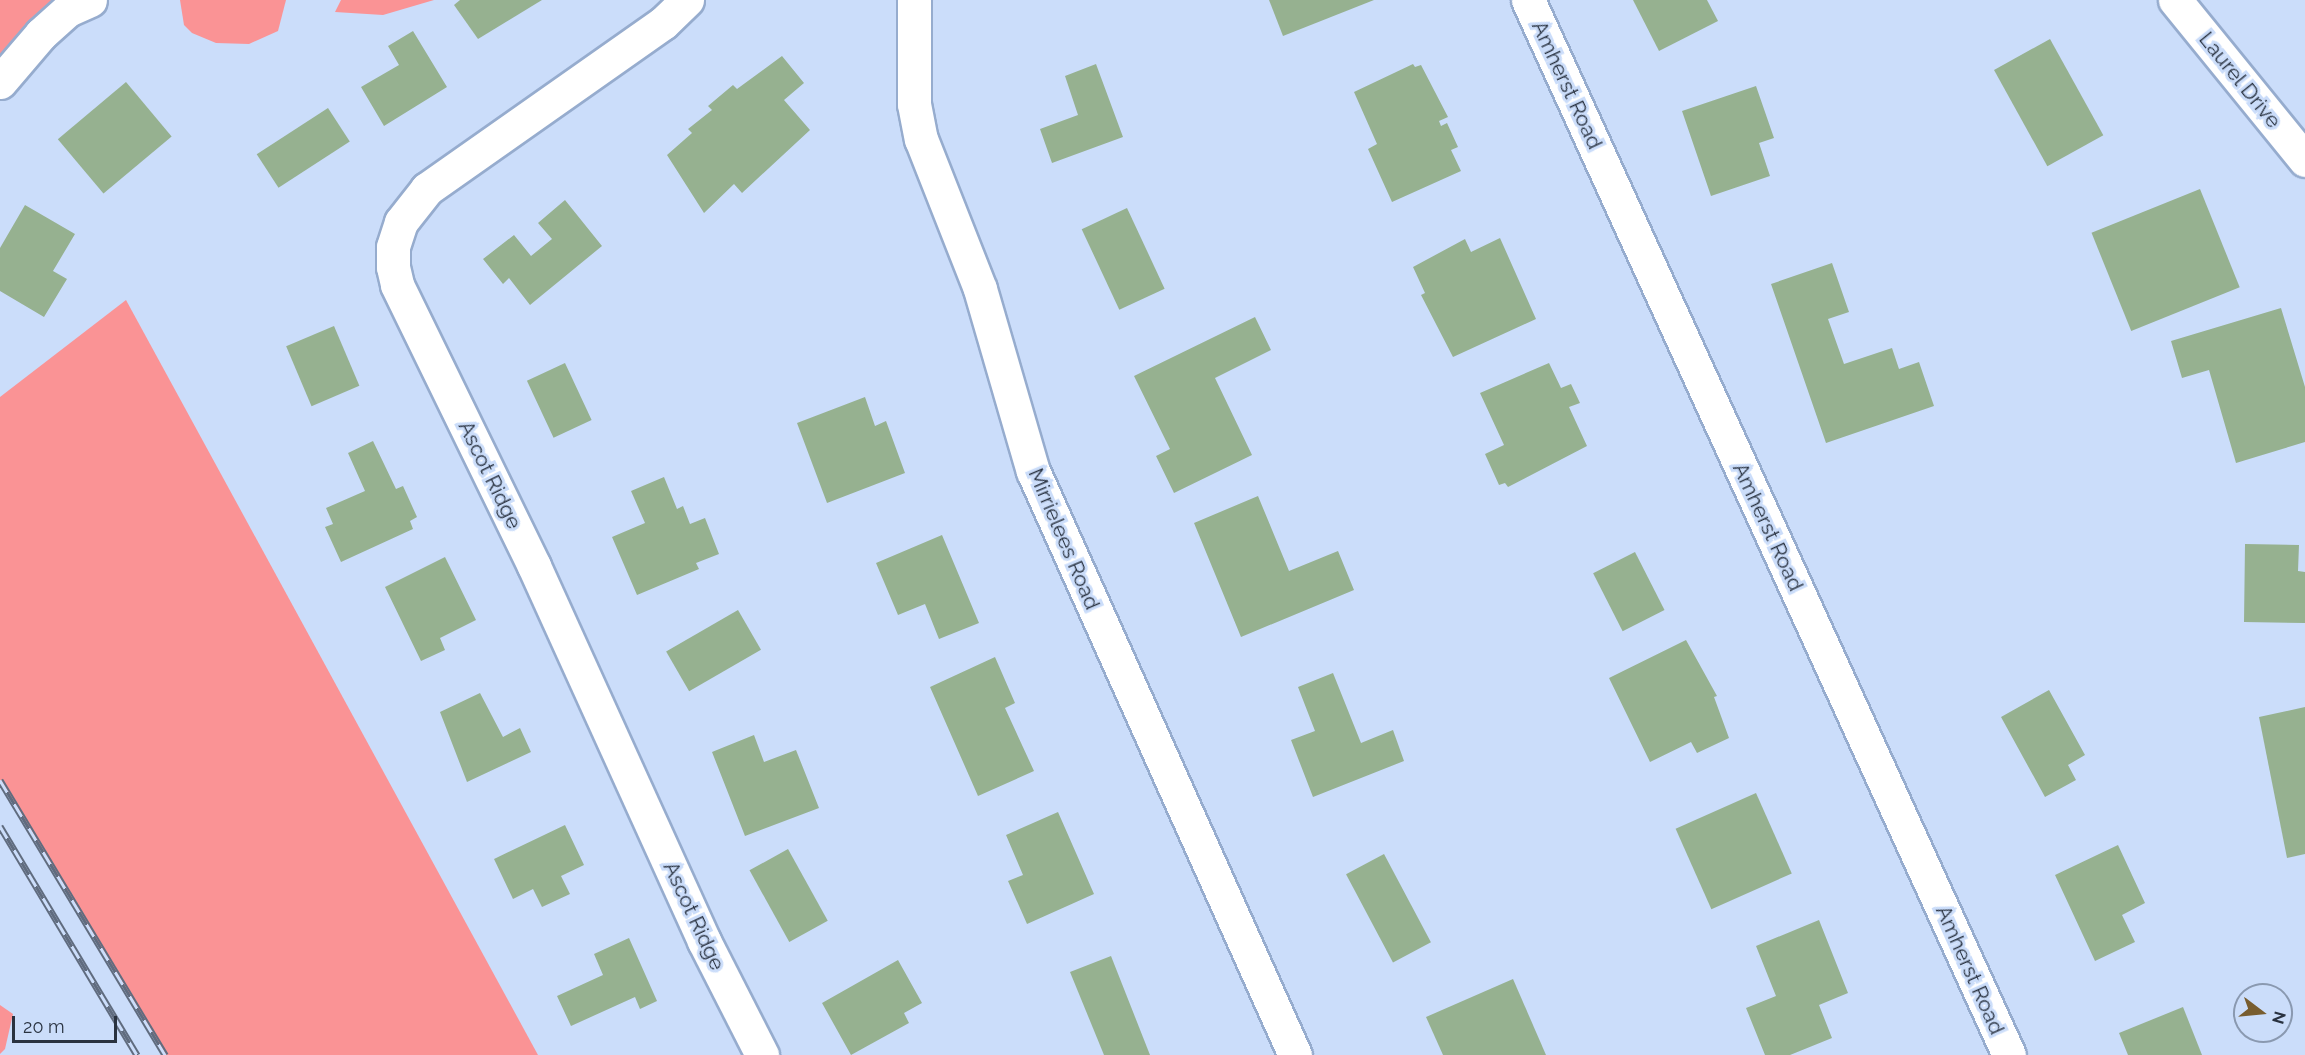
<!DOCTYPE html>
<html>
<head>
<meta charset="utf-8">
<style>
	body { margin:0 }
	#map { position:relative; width:2305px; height:1055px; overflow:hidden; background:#cbddfa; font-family:Raleway,sans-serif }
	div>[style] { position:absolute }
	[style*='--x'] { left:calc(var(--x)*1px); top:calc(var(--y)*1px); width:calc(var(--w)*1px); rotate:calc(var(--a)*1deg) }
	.green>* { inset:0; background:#fa9395 }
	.building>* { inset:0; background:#96b190; transform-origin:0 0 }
	.roads { filter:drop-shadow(2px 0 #96acce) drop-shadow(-2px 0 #96acce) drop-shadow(0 2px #96acce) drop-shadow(0 -2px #96acce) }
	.street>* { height:33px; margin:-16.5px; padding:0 16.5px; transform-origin:16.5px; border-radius:16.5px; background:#fff }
	.rail>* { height:7px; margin-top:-3.5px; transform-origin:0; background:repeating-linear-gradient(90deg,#cbddfa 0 14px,#606c7f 0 28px); box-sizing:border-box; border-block:2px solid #606c7f }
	span { translate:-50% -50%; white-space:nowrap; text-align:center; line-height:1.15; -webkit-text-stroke:6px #cbddfa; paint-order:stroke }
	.street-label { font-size:21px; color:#293240 }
	.north { position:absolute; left:2233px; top:983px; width:60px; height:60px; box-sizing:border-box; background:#cbddfa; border:2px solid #8a99b0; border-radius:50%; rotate:106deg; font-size:16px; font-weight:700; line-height:24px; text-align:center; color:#293240 }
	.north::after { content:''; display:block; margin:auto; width:21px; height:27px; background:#785d2f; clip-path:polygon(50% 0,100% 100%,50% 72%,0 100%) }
	.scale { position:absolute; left:12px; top:1016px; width:105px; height:27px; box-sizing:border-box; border:3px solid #293240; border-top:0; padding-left:8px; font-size:18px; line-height:21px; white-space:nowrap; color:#293240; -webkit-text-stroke:4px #cbddfa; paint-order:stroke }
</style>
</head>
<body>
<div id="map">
	<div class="green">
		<i style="clip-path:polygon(0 0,59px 0,0 82px)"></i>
		<i style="clip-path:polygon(180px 0,286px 0,278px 31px,249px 44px,216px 43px,192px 33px,184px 25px)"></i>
		<i style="clip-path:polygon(341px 0,434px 0,383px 15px,335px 12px)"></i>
		<i style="clip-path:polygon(126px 300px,538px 1055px,165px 1055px,0 780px,0 397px)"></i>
		<i style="clip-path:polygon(0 1005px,13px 1014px,5px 1049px,0 1054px)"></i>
	</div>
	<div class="building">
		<i style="clip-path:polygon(460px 0,542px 0,478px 39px,454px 5px)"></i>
		<i style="clip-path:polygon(1269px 0,1374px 0,1283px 36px)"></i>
		<i style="clip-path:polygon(1633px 0,1707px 0,1718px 21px,1659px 51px)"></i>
		<i style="clip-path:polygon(413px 31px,447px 87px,384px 126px,361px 87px,399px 65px,388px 46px)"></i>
		<i style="left:2050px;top:39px;width:110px;height:64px;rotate:61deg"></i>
		<i style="clip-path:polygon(782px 56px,804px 83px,784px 100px,810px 130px,742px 193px,734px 184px,704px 213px,667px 155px,692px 133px,688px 129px,712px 110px,708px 106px,733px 85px,737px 89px)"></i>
		<i style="clip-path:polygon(1096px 64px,1123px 137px,1052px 163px,1040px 129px,1078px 115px,1065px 76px)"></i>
		<i style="clip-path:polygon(1413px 64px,1415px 67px,1421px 65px,1448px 117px,1439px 121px,1441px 126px,1447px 123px,1458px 147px,1451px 150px,1461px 171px,1392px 202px,1368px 149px,1377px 144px,1354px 92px)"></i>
		<i style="left:126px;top:82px;width:71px;height:89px;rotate:50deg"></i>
		<i style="clip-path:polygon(1756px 86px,1774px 138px,1759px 143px,1770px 176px,1711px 196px,1682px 111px)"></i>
		<i style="left:328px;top:108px;width:40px;height:85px;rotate:57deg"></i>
		<i style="left:2200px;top:189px;width:106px;height:117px;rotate:68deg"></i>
		<i style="clip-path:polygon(565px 200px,602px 246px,530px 305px,509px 278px,503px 284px,483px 259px,514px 235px,531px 256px,552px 239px,538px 223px)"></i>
		<i style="clip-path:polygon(25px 205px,75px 234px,53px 271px,67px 279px,44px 317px,0 291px,0 248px)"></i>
		<i style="left:1127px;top:208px;width:89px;height:50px;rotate:65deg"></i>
		<i style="clip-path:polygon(1500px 238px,1536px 319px,1453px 357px,1421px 295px,1425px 293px,1413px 267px,1465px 239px,1471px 252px)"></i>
		<i style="clip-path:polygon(1832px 263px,1849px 312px,1828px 319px,1844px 364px,1892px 348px,1899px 369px,1919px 362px,1934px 406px,1826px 443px,1771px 284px)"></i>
		<i style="clip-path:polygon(2281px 308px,2305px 387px,2305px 442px,2236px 463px,2209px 370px,2182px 378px,2171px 341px)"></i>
		<i style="clip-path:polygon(1255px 317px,1271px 350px,1215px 378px,1252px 455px,1174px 493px,1156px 456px,1170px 449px,1134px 376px)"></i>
		<i style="left:334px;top:326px;width:65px;height:52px;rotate:67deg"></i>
		<i style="left:565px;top:363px;width:63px;height:42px;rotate:65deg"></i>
		<i style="clip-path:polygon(1549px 363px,1561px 388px,1571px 384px,1580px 403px,1569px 407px,1587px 446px,1508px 487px,1505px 483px,1499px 485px,1485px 454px,1504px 445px,1480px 393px)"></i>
		<i style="clip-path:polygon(865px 397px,875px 426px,886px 421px,905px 473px,827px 503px,797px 423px)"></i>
		<i style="clip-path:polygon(373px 441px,396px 489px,403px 486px,417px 517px,410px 521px,413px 529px,341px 562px,325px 527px,333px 524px,326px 508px,365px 491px,348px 453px)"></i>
		<i style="clip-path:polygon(664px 477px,677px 509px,683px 506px,690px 524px,705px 518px,719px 554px,696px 563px,699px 569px,637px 595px,612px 537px,645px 523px,631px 491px)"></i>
		<i style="clip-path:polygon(1258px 496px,1289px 571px,1338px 551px,1354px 590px,1241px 637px,1194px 523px)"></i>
		<i style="clip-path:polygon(942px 535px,979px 623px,939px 639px,925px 604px,898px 615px,876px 563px)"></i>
		<i style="clip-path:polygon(2245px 544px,2299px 545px,2298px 571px,2305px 572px,2305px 623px,2244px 622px)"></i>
		<i style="left:1635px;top:552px;width:65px;height:47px;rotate:63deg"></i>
		<i style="clip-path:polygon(445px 557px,476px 620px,440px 638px,445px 650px,421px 661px,385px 587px)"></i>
		<i style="left:738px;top:610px;width:46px;height:83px;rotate:60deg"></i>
		<i style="clip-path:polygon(1686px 640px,1717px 696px,1714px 697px,1729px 738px,1697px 753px,1691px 742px,1650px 762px,1609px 678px)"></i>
		<i style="clip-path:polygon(995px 657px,1015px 703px,1005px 708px,1034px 771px,978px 796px,930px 687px)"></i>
		<i style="clip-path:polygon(1333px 673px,1361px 743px,1393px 730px,1404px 761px,1313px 797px,1291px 740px,1315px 731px,1298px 687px)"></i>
		<i style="clip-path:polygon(2049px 690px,2085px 755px,2068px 765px,2076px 780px,2045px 797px,2001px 717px)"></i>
		<i style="clip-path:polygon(480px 693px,503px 737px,520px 728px,531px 752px,467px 782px,440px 712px)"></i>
		<i style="clip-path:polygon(2305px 707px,2305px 854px,2287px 858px,2259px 717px)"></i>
		<i style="clip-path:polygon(754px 735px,764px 762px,796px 750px,819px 808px,745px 836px,712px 752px)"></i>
		<i style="left:1756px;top:793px;width:88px;height:88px;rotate:66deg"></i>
		<i style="clip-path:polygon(1058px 812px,1094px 894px,1027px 924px,1008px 881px,1023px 875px,1006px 835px)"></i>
		<i style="clip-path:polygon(565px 825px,584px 865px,561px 876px,570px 894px,542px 907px,533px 889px,513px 899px,494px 859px)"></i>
		<i style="clip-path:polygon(2118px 845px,2145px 903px,2122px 915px,2135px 942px,2095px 961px,2055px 875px)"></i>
		<i style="left:788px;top:849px;width:82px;height:44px;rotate:61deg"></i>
		<i style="left:1384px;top:854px;width:100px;height:43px;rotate:62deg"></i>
		<i style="clip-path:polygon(1819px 920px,1848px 993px,1819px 1005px,1832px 1038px,1790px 1055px,1765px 1055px,1746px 1008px,1776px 996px,1756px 946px)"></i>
		<i style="clip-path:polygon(629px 938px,657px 1001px,640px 1009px,635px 997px,571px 1026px,557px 996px,603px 975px,594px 954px)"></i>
		<i style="clip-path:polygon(1111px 956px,1150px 1055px,1104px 1055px,1070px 972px)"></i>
		<i style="clip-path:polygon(898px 960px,922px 1003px,904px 1013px,909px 1023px,851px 1055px,822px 1003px)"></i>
		<i style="clip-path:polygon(1513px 979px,1546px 1055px,1443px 1055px,1426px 1017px)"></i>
		<i style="clip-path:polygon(2183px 1007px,2202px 1055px,2128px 1055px,2119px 1033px)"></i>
	</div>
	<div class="roads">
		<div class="street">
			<i style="--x:687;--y:0;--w:33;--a:136"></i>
			<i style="--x:663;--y:23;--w:289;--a:144.9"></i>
			<i style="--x:427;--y:189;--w:42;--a:128.2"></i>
			<i style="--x:401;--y:222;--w:26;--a:108"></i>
			<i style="--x:393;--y:247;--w:20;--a:90"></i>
			<i style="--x:393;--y:267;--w:18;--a:77"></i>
			<i style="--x:397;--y:285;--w:313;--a:64"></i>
			<i style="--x:534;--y:566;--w:412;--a:65.6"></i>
			<i style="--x:704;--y:941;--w:128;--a:63"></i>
			<i style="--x:914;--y:0;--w:104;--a:90"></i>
			<i style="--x:914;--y:104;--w:36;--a:79"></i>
			<i style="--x:921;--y:139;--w:161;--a:68.5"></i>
			<i style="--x:980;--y:289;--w:190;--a:73.8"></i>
			<i style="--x:1033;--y:471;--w:640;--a:65.84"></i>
			<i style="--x:1528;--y:0;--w:1159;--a:65.49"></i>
			<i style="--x:2175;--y:0;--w:206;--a:50.9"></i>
			<i style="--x:0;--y:82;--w:63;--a:-49.5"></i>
			<i style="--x:41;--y:34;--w:36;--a:-42"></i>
			<i style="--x:68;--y:10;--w:24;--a:-24"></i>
		</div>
	</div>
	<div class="rail">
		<i style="--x:0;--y:780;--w:321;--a:59"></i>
		<i style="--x:0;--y:826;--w:267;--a:59.1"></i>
	</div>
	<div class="street-label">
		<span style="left:2240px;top:80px;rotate:51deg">Laurel Drive</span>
		<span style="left:1567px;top:85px;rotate:65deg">Amherst Road</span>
		<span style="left:490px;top:475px;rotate:64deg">Ascot Ridge</span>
		<span style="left:1768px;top:527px;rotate:65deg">Amherst Road</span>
		<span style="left:1064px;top:539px;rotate:67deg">Mirrielees Road</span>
		<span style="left:694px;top:916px;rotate:65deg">Ascot Ridge</span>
		<span style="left:1970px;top:970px;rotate:66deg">Amherst Road</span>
	</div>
	<div class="north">N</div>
	<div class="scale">20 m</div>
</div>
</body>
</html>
